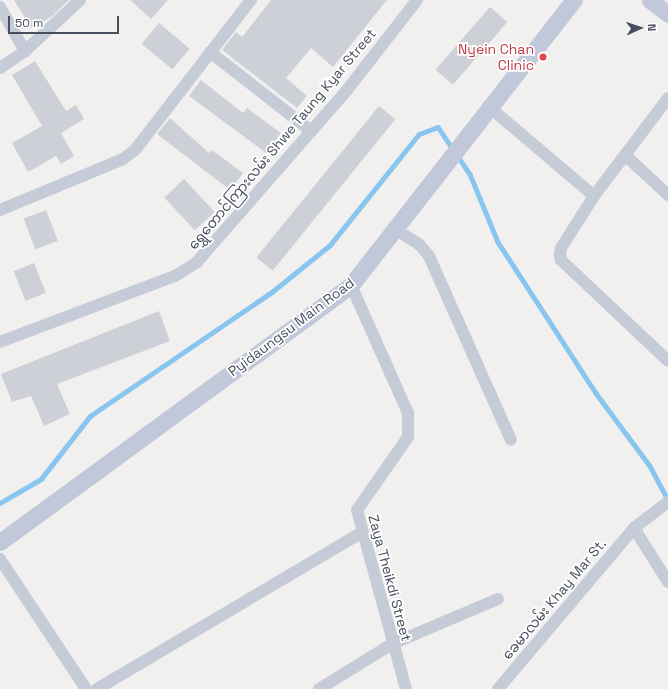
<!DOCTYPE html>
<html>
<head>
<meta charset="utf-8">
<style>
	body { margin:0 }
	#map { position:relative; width:668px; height:689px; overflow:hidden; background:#f2f0ef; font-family:"Space Grotesk","Noto Sans Myanmar",sans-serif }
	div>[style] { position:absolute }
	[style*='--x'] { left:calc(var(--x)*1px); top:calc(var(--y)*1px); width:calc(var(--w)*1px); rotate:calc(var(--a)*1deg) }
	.stream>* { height:4.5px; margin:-2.25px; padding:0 2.25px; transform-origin:2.25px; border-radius:2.25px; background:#88c5ef }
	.building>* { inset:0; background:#ced0d7; transform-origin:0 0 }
	.minor>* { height:12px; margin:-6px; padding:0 6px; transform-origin:6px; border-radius:6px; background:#c5cbd7 }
	.secondary>* { height:17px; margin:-8.5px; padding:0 8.5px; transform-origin:8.5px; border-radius:8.5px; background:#c1c8d9 }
	.dots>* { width:11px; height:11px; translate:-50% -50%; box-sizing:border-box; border:2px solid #fff; border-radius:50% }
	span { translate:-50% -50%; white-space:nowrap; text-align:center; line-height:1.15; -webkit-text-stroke:3.5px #fff; paint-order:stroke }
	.health-label { font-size:14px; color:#be3a42 }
	.right { translate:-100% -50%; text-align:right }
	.street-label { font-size:14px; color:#474e5d }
	.north { position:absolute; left:620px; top:8px; width:40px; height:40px; -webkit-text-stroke:3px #fff; paint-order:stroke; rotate:87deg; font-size:11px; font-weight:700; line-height:16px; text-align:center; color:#474e5d }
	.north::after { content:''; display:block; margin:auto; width:14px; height:18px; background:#474e5d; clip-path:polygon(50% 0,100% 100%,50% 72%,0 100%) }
	.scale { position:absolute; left:8px; top:16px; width:111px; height:18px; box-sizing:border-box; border:2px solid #474e5d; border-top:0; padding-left:5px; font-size:12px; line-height:14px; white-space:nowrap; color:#474e5d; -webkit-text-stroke:3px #fff; paint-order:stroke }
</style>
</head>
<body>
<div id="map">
	<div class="stream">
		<i style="--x:457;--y:155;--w:23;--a:56"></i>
		<i style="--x:470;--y:174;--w:74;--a:67.6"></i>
		<i style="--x:498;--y:242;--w:180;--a:57"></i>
		<i style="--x:596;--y:393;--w:91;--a:53.5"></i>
		<i style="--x:650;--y:466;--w:38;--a:62"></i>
		<i style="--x:0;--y:503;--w:48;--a:-30.3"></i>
		<i style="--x:41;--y:479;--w:80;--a:-52.1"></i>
		<i style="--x:90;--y:416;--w:222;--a:-34.3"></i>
		<i style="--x:273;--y:291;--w:73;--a:-38.9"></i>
		<i style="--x:330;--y:245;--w:142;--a:-51.3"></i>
		<i style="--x:419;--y:134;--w:20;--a:-20"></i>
		<i style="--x:438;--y:127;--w:27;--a:56"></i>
	</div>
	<div class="building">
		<i style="clip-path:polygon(14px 0,69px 0,51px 17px,31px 28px)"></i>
		<i style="clip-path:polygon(130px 0,168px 0,151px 19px)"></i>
		<i style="clip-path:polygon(271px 0,387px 0,333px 67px,311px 48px,286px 78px,307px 96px,297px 108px,222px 50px,236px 32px,242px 37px)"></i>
		<i style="left:490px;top:7px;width:23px;height:83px;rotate:41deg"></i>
		<i style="left:159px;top:23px;width:40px;height:27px;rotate:40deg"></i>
		<i style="clip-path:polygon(35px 61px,66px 111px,76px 105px,84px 119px,61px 133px,74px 156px,61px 164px,56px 156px,28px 172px,12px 143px,42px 126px,12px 75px)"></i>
		<i style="clip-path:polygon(201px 80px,243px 113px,247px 108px,281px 133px,266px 153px,189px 96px)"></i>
		<i style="left:379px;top:106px;width:21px;height:195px;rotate:39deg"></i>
		<i style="clip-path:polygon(170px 118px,209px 153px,212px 150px,243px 173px,230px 190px,157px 134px)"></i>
		<i style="left:184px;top:179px;width:45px;height:27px;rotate:47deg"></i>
		<i style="left:46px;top:210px;width:33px;height:24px;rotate:69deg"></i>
		<i style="left:34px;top:263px;width:32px;height:22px;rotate:68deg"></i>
		<i style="clip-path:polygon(159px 311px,170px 341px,57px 384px,70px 414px,44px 426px,31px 396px,12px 402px,1px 374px)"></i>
	</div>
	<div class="minor">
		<i style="--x:0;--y:7;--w:51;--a:60.4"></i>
		<i style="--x:210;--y:52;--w:128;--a:38"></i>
		<i style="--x:0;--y:68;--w:30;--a:-34"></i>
		<i style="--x:25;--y:51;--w:75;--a:-42.8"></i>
		<i style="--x:668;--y:98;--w:123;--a:127.1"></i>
		<i style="--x:594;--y:196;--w:62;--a:122.4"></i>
		<i style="--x:561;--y:248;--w:7;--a:98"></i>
		<i style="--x:560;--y:255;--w:5;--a:79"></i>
		<i style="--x:561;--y:260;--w:147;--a:43.3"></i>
		<i style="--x:488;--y:106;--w:139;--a:40.3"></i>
		<i style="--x:625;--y:155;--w:59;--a:42.9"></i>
		<i style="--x:0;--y:210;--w:133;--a:-22.5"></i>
		<i style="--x:123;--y:159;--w:15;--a:-37"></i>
		<i style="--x:135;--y:150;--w:190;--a:-52.3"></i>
		<i style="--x:393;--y:228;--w:31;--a:32"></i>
		<i style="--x:419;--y:244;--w:16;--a:50"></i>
		<i style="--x:429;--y:256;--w:201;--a:66"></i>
		<i style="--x:351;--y:285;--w:140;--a:66"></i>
		<i style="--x:408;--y:413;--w:24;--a:90"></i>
		<i style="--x:408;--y:437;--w:89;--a:124.9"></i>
		<i style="--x:357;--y:510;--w:186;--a:74.7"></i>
		<i style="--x:0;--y:342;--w:187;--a:-20.7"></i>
		<i style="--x:175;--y:276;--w:26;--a:-32"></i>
		<i style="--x:197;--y:262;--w:228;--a:-48.9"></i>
		<i style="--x:347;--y:90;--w:114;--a:-52.1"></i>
		<i style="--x:634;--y:528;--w:64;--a:57.8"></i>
		<i style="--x:0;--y:559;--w:156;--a:56.5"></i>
		<i style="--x:97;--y:689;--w:307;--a:-30.6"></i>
		<i style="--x:319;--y:689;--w:86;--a:-31.7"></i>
		<i style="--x:392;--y:644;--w:115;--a:-23"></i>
		<i style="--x:498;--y:689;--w:211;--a:-49.8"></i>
		<i style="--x:634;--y:528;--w:43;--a:-37.4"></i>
	</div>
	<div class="secondary">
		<i style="--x:650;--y:0;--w:23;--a:38"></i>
		<i style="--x:0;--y:542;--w:435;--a:-36.2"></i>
		<i style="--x:351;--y:285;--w:362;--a:-52"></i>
	</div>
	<div class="dots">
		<i style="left:543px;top:57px;background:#e0444e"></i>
	</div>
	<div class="health-label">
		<span class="right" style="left:534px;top:57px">Nyein Chan<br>Clinic</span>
	</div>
	<div class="street-label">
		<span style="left:282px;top:139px;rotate:-50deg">ရွှေတောင်ကြားလမ်း Shwe Taung Kyar Street</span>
		<span style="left:291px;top:327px;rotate:-37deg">Pyidaungsu Main Road</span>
		<span style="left:390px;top:578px;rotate:75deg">Zaya Theikdi Street</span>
		<span style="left:554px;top:599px;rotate:-50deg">ခေမာလမ်း Khay Mar St.</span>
	</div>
	<div class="north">N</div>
	<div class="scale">50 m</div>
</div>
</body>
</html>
